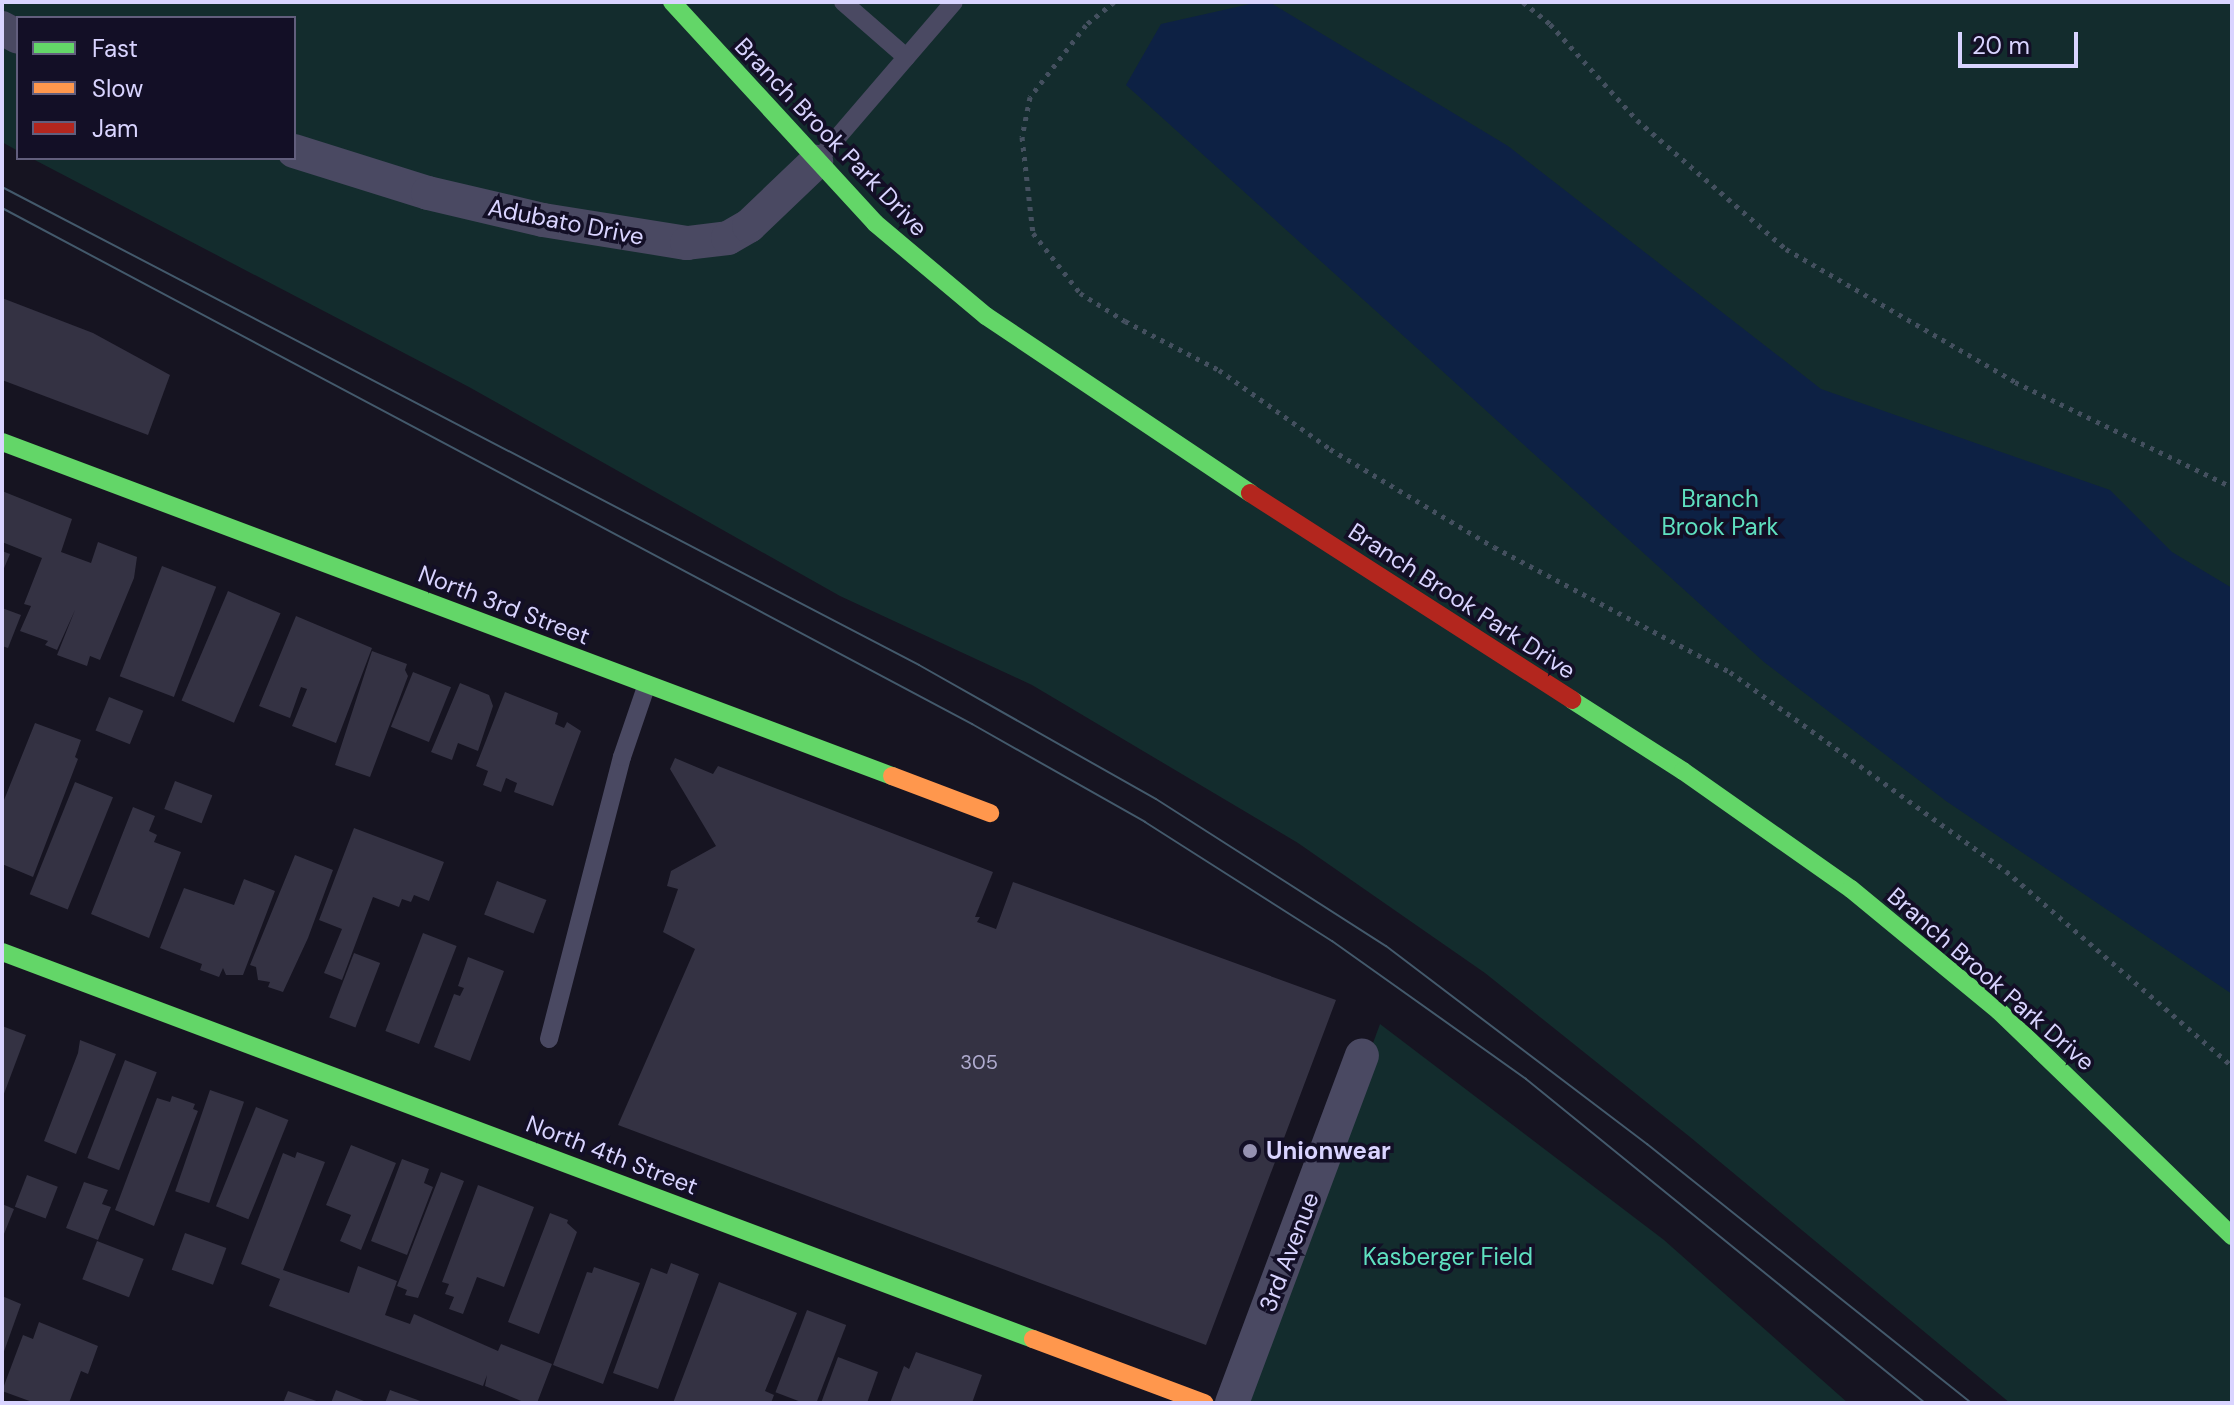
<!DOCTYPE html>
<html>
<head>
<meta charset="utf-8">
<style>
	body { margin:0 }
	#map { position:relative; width:2234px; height:1405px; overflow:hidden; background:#161421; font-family:"DM Sans",sans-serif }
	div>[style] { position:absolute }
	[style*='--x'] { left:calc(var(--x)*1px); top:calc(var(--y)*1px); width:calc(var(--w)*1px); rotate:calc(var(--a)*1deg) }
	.green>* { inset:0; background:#132c2d }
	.water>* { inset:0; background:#0d2144 }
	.building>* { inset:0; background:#343243; transform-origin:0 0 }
	.path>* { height:5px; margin-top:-2.5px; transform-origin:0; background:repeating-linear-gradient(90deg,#44505f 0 4px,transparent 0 10px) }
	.lane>* { height:18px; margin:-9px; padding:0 9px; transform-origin:9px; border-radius:9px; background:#4a4962 }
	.street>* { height:34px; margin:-17px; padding:0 17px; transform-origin:17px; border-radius:17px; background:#4a4962 }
	.fast>* { height:18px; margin:-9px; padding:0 9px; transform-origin:9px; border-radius:9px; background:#63d668 }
	.slow>* { height:18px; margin:-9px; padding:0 9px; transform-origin:9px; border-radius:9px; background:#ff974d }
	.jam>* { height:18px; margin:-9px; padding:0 9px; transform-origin:9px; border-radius:9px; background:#b3261e }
	.tram>* { height:2px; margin:-1px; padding:0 1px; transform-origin:1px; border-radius:1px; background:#43596b }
	.dots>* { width:22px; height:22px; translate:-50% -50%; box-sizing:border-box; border:4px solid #130f26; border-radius:50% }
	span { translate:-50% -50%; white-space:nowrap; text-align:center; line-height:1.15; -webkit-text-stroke:7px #130f26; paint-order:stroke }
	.number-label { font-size:20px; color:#b0acd0 }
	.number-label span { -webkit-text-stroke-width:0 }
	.street-label { font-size:24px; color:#d9d4ff }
	.park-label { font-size:24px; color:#5fe0c0 }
	.poi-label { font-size:24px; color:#d9d4ff; font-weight:700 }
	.left { translate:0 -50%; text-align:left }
	.frame { position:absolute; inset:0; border:4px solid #d9d4ff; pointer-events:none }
	.legend { position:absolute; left:16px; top:16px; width:280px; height:144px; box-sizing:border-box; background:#130f26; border:2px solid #625e7d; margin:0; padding:10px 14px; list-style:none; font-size:24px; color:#d9d4ff }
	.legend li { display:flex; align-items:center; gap:16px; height:40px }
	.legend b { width:40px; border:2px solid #625e7d }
	.scale { position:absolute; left:1958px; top:32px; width:120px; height:36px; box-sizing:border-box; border:4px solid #d9d4ff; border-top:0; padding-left:10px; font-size:24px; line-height:28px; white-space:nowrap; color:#d9d4ff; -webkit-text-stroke:6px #130f26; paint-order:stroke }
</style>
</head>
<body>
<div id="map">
	<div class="green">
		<i style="clip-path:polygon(2px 2px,2232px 2px,2232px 1403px,2010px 1403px,1690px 1137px,1485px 973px,1298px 843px,1032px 685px,840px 596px,469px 387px,31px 158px,294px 158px,294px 18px,18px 18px,18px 151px,2px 142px)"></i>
		<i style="clip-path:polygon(1380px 1024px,1664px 1240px,1848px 1403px,1241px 1403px)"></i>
	</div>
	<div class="water">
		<i style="clip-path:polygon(1259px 2px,1269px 2px,1508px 146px,1821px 389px,2110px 490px,2172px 552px,2232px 588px,2232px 994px,1946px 801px,1764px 662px,1126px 85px,1161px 24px)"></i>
	</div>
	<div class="building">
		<i style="clip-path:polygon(2px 298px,93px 333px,170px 375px,148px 435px,2px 380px)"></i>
		<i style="clip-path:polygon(2px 491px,72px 519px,61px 552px,91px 563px,98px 542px,137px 557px,134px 578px,100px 660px,90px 656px,87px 666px,57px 655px,75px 610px,57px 650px,45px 645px,48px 641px,20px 631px,31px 606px,24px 604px,42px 558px,2px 542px)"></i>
		<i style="clip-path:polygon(2px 551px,10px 554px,2px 573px)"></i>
		<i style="left:162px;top:566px;width:58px;height:118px;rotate:21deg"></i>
		<i style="left:228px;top:591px;width:57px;height:119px;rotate:23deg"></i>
		<i style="clip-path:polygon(2px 608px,21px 615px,8px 648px,2px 646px)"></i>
		<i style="clip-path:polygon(296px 616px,372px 648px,336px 743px,292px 726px,307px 689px,301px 687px,290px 718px,259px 706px)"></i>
		<i style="clip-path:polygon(372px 651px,407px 664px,405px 670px,408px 676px,370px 777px,335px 765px)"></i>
		<i style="left:413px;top:672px;width:41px;height:59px;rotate:22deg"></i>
		<i style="clip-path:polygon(460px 683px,489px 695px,493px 706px,478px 751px,458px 743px,452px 760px,431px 752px)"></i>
		<i style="clip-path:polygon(505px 692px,558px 713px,555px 724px,564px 728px,567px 722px,581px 731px,553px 806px,514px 792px,517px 783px,506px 778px,501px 792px,483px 785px,488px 771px,476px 766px)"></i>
		<i style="left:109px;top:697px;width:37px;height:36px;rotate:22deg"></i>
		<i style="clip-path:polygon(35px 723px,81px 740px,75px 757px,78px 759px,33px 877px,2px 864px,2px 805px)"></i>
		<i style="clip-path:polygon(675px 758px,713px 774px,718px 766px,993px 872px,975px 917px,980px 917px,977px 922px,996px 929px,1013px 882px,1336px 1000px,1206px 1345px,618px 1125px,695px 949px,663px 932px,678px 889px,667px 886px,671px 871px,716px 846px,670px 769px)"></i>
		<i style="left:175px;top:781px;width:40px;height:30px;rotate:21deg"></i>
		<i style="left:75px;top:782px;width:41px;height:121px;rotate:22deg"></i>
		<i style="clip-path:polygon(133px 807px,155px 816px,149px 831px,157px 835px,154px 842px,181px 852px,149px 938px,91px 914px)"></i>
		<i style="clip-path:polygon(354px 828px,444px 862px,429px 901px,414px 895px,411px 902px,402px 899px,399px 907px,373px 897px,342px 980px,324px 973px,342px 929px,319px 920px)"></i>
		<i style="clip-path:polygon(295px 855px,333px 870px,308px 938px,283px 992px,268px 987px,270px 982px,258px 980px,256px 967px,250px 965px)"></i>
		<i style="clip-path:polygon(244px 879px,275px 891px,243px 975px,226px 975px,223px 968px,219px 977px,200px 970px,202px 964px,160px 948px,184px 888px,234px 905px)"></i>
		<i style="left:497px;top:881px;width:53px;height:36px;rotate:21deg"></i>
		<i style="left:423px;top:933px;width:36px;height:105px;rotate:21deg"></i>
		<i style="left:354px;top:953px;width:28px;height:69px;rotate:21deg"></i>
		<i style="clip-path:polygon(468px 957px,504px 971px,470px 1061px,434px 1047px,454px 994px,460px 996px,464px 988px,458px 986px)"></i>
		<i style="clip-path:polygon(2px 1026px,26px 1035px,2px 1099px)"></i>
		<i style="clip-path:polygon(80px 1040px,116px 1054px,76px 1154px,44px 1141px,78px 1053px)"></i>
		<i style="left:125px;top:1060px;width:34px;height:105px;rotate:21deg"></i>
		<i style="left:210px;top:1090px;width:36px;height:107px;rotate:19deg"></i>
		<i style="clip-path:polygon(172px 1096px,195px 1104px,193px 1109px,198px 1111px,154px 1226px,115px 1210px,157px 1098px,170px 1102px)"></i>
		<i style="left:256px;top:1107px;width:35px;height:107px;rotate:22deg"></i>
		<i style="clip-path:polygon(351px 1145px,396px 1163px,361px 1250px,340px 1241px,351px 1215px,326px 1205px)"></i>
		<i style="clip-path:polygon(297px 1152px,325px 1162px,283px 1270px,349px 1293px,358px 1266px,397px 1281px,385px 1315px,410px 1324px,414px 1314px,498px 1351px,501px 1344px,552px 1364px,537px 1403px,526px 1403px,485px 1386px,487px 1375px,483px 1386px,269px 1306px,280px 1279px,241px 1264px,283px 1153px,295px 1158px)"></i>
		<i style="clip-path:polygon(402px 1159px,429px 1169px,424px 1183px,433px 1187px,407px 1255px,371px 1241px)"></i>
		<i style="clip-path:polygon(441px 1172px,464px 1181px,418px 1298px,405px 1295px,407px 1290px,397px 1286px)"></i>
		<i style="left:27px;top:1175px;width:33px;height:34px;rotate:21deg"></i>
		<i style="clip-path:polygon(84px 1182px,108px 1190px,102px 1204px,111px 1207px,98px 1240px,66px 1228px)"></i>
		<i style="clip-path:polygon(478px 1185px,534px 1207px,504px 1287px,477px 1277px,463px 1314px,449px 1309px,454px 1297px,445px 1294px,449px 1284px,442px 1282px)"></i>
		<i style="clip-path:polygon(2px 1204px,14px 1209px,2px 1239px)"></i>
		<i style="clip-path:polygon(550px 1213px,568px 1220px,567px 1223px,577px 1232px,539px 1334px,508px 1322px)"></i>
		<i style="left:185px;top:1233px;width:44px;height:39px;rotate:20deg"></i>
		<i style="left:97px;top:1241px;width:50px;height:41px;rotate:21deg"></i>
		<i style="clip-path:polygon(671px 1263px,699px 1274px,658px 1389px,613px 1373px,651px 1268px,667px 1274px)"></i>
		<i style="clip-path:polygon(594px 1267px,640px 1283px,603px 1384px,553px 1365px,587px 1272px,592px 1273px)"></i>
		<i style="clip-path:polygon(719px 1282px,797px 1313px,765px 1391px,774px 1395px,771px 1403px,673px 1403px)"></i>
		<i style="clip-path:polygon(2px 1296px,21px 1304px,2px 1357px)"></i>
		<i style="left:807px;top:1310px;width:42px;height:88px;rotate:21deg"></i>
		<i style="clip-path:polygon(39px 1322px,98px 1346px,88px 1374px,81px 1371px,69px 1403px,35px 1403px,2px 1391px,23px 1335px,33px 1339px)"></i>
		<i style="clip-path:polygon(916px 1352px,982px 1375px,972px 1403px,890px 1403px,904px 1366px,909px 1369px)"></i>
		<i style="clip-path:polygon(838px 1357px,878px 1372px,867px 1403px,821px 1403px)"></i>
		<i style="clip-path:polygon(336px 1390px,369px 1403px,331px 1403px)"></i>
		<i style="clip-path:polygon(390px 1390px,426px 1403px,385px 1403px)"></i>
		<i style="clip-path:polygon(288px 1391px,322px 1403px,283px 1403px)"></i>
	</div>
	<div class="path">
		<i style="--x:1114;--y:2;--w:36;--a:141"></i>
		<i style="--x:1086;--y:25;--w:91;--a:127.9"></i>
		<i style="--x:1030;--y:97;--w:41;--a:101.3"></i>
		<i style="--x:1022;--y:137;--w:97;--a:83.5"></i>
		<i style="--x:1033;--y:233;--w:76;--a:51.9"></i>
		<i style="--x:1080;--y:293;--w:53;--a:31.9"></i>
		<i style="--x:1125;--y:321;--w:106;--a:27.5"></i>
		<i style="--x:1219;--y:370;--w:136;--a:35.4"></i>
		<i style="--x:1330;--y:449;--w:191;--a:30.9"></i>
		<i style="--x:1494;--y:547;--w:267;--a:27.9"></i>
		<i style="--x:1730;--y:672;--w:340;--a:35.8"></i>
		<i style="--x:2006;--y:871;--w:298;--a:40.8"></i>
		<i style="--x:1523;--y:2;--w:35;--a:39"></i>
		<i style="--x:1550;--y:24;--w:130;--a:47.8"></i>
		<i style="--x:1637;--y:120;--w:197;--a:40.9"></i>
		<i style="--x:1786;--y:249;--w:265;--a:30.1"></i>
		<i style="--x:2015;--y:382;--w:241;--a:25.8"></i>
	</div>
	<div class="lane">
		<i style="--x:843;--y:2;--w:84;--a:41.1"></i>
		<i style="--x:818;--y:160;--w:208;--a:-49.3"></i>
		<i style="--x:549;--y:1039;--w:291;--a:-75.5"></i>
		<i style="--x:622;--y:757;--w:77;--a:-71.1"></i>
	</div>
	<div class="street">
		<i style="--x:2;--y:28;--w:18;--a:29"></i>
		<i style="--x:294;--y:151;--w:140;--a:17.4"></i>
		<i style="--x:428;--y:193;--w:118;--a:13.2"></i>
		<i style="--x:543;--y:220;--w:146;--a:9.1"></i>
		<i style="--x:687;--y:243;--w:41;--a:-7"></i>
		<i style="--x:728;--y:238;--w:24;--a:-30"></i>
		<i style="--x:749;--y:226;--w:93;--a:-43.7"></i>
		<i style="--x:1232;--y:1403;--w:371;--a:-69.5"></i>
	</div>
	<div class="fast">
		<i style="--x:672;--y:2;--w:300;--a:47.4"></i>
		<i style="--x:875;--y:223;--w:145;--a:40"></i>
		<i style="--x:986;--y:316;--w:318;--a:33.8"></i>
		<i style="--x:2;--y:442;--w:951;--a:20.57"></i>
		<i style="--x:1572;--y:700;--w:132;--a:32.6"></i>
		<i style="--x:1683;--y:771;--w:205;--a:35.1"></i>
		<i style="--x:1851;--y:889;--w:192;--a:39.5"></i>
		<i style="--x:1999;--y:1011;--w:324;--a:44"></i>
		<i style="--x:2;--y:952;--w:1101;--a:20.57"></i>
	</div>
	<div class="slow">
		<i style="--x:892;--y:776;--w:105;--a:20.7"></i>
		<i style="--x:1033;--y:1339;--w:183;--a:20.5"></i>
	</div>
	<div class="jam">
		<i style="--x:1250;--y:493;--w:383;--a:32.7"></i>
	</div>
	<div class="tram">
		<i style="--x:2;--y:187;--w:1034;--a:27.53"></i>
		<i style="--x:919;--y:665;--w:272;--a:29.5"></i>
		<i style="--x:1156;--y:799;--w:273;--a:32.6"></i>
		<i style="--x:1386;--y:946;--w:328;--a:37.2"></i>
		<i style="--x:1647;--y:1144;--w:415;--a:38.6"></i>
		<i style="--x:2;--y:208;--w:1099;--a:28.01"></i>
		<i style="--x:972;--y:724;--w:199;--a:29.5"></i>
		<i style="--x:1145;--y:822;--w:222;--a:32.5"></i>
		<i style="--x:1332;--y:941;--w:238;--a:35.4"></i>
		<i style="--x:1526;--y:1079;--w:514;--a:39.08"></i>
	</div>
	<div class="dots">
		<i style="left:1250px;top:1151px;background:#9591b1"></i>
	</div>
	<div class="number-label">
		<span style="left:979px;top:1062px">305</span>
	</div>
	<div class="street-label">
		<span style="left:831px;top:137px;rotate:46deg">Branch Brook Park Drive</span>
		<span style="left:566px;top:222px;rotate:11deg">Adubato Drive</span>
		<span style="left:1462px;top:601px;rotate:33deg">Branch Brook Park Drive</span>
		<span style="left:504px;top:605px;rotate:21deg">North 3rd Street</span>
		<span style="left:1991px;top:979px;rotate:41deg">Branch Brook Park Drive</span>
		<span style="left:612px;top:1155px;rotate:21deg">North 4th Street</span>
		<span style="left:1289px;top:1252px;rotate:-69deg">3rd Avenue</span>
	</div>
	<div class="park-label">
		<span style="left:1720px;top:513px">Branch<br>Brook Park</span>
		<span style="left:1448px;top:1257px">Kasberger Field</span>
	</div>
	<div class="poi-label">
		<span class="left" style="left:1266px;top:1151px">Unionwear</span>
	</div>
	<div class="frame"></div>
	<ul class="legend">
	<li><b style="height:10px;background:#63d668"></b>Fast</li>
	<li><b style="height:10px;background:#ff974d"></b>Slow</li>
	<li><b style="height:10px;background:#b3261e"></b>Jam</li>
	</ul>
	<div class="scale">20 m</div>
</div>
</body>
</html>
